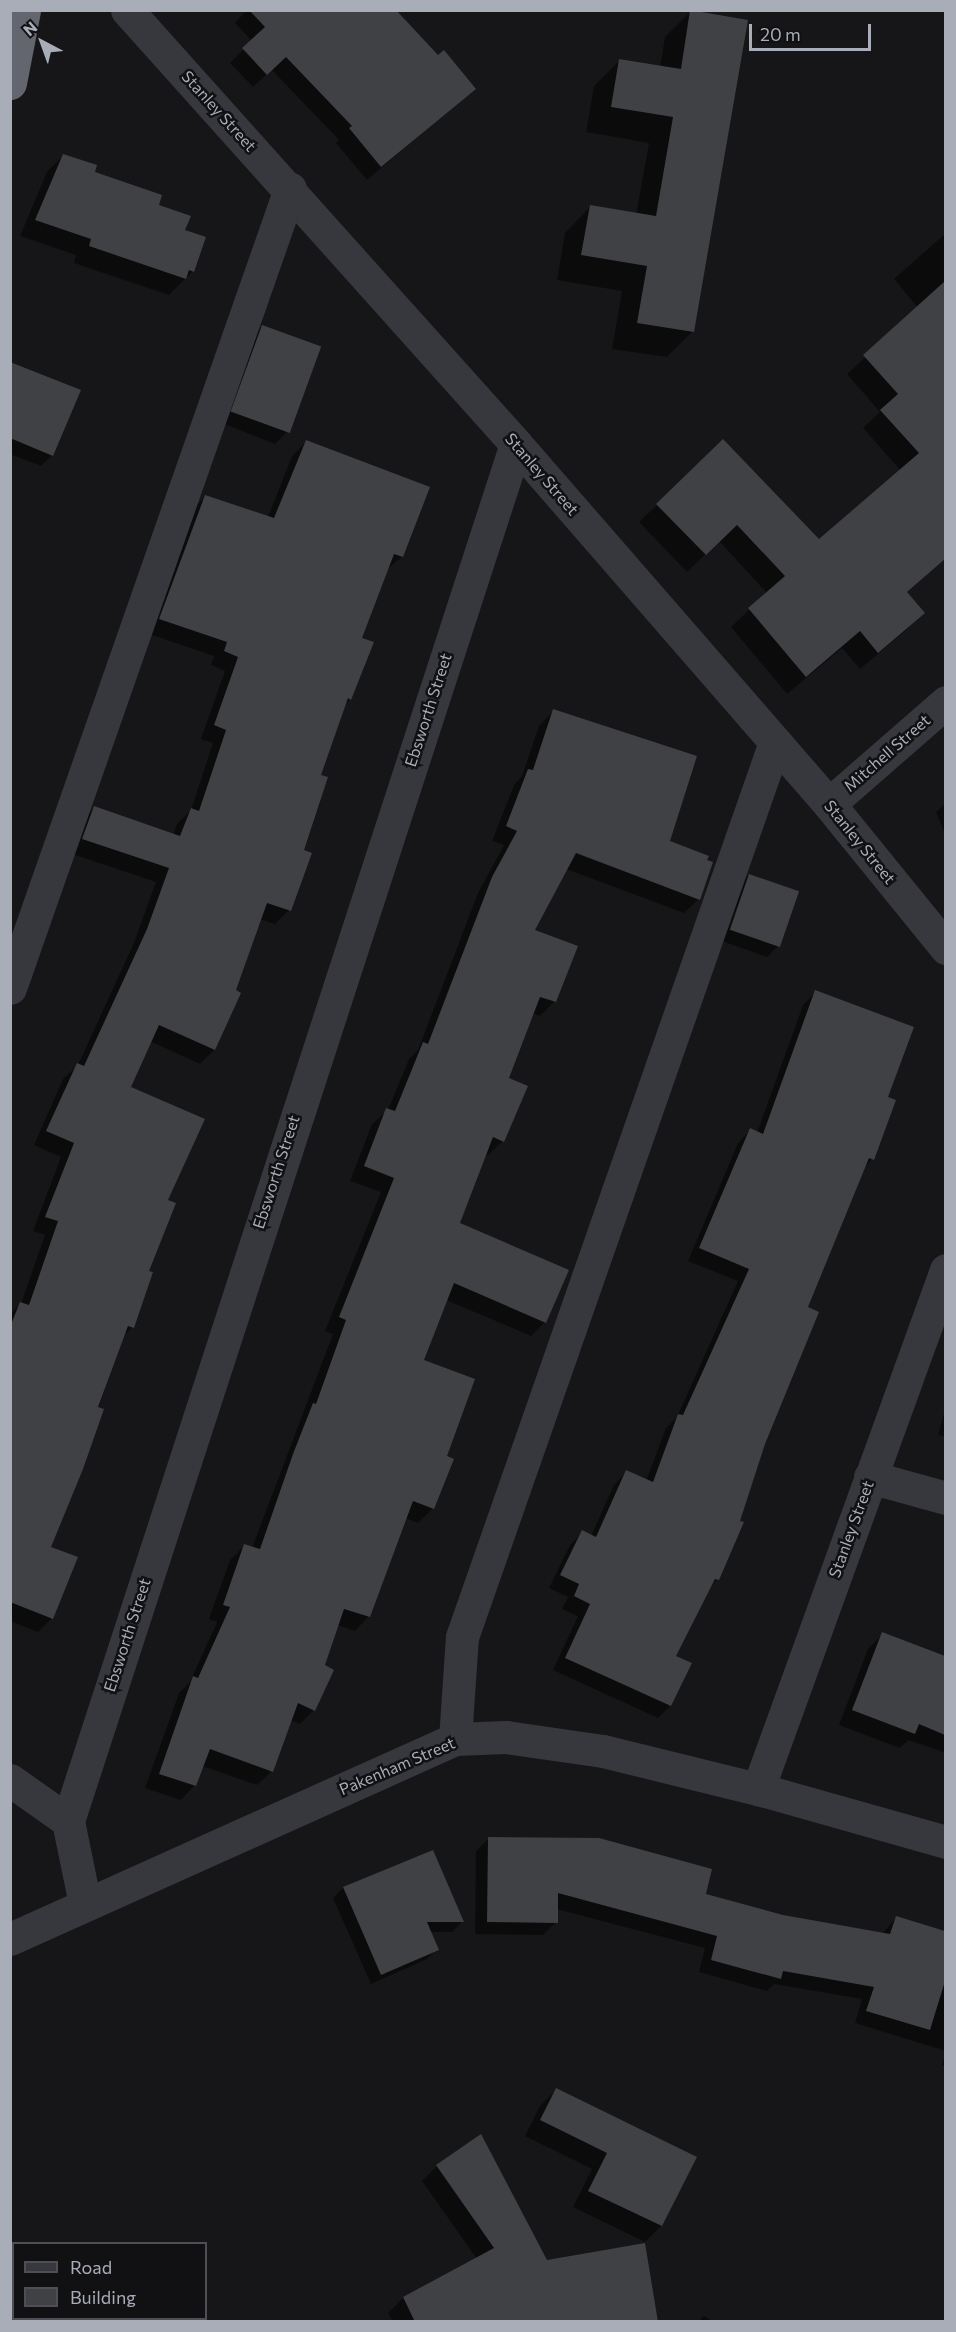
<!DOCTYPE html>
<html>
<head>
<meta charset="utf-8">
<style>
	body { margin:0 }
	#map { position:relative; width:956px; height:2332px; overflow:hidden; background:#161618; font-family:Commissioner,sans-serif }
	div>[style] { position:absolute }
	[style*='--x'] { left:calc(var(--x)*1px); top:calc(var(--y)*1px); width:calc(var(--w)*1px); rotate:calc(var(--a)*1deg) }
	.shadow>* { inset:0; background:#0007 }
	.building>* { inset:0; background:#404145; transform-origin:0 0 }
	.minor>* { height:33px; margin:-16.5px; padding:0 16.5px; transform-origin:16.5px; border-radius:16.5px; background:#37383d }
	.highway>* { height:33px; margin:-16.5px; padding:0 16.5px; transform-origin:16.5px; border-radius:16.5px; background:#63666e }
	span { translate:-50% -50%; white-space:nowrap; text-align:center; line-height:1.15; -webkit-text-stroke:5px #111113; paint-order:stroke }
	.street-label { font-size:16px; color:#a8adb8 }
	.frame { position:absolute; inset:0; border:12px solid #a8adb8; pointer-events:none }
	.legend { position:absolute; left:12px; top:2242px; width:195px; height:78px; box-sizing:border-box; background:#111113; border:2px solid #4d4f55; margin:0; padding:8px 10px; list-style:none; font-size:18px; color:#a8adb8 }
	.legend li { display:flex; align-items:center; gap:12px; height:30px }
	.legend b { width:30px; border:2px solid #4d4f55 }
	.north { position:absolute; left:12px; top:12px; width:60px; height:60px; -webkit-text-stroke:4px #111113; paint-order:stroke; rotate:319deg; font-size:16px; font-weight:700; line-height:24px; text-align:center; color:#a8adb8 }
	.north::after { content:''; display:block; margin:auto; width:21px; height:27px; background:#a8adb8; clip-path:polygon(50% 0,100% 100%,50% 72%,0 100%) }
	.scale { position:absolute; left:749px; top:24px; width:122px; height:27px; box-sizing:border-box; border:3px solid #a8adb8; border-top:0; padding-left:8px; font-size:18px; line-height:21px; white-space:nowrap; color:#a8adb8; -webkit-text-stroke:4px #111113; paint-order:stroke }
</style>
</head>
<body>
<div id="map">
	<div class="shadow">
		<i style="clip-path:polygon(247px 10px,357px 10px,438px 57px,474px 89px,367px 180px,336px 143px,339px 140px,272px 70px,253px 87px,230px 63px,252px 41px,235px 23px)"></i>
		<i style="clip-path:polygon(690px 12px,692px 332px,667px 357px,612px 349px,622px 291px,557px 280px,565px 233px,590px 207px,636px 215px,649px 143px,586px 132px,594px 86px,619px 61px,660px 67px,665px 37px)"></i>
		<i style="clip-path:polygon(63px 156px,157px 206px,183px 231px,193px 271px,169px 295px,74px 263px,76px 255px,20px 236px,47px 172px)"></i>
		<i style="clip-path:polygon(946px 233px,946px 521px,934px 531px,946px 545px,946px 558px,906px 593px,923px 613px,905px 631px,860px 669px,842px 648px,787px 694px,731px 627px,767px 593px,719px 541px,687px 572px,639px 522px,657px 505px,819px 541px,901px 471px,863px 428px,880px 412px,847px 374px,918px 308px,894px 279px)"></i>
		<i style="clip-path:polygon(263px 326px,286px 433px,275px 444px,222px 423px,251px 338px)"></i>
		<i style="clip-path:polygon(10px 363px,52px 455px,41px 466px,10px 454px)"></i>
		<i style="clip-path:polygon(306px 442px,402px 557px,386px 570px,360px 638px,350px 699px,344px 706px,320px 776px,289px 910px,275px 924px,260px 919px,234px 991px,239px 994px,214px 1050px,200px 1064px,150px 1041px,129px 1087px,166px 1201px,132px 1327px,123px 1337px,50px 1548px,76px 1558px,52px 1618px,38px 1632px,10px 1621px,10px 1314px,21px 1304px,45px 1235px,33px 1231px,61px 1157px,34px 1145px,63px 1079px,78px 1065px,133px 945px,156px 882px,69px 853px,80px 822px,94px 808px,173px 835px,177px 824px,191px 810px,213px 743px,201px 739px,225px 671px,211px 665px,214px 656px,146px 633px,191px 511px,205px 497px,268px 517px,292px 456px)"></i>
		<i style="clip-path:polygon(553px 711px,668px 842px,699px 899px,684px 913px,566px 869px,533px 931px,576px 947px,554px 1002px,540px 1016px,532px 1013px,507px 1079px,503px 1141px,488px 1155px,485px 1154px,458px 1223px,545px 1322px,531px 1336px,446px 1300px,422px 1361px,445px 1457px,433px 1508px,418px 1523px,405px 1518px,369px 1616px,355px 1631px,337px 1625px,323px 1666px,314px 1710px,300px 1724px,290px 1720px,272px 1771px,257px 1785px,202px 1766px,195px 1785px,181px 1800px,145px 1788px,179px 1693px,190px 1682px,217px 1622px,209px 1619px,230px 1560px,244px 1546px,252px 1548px,333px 1334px,325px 1331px,381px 1192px,350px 1181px,372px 1124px,388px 1110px,409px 1059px,418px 1050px,478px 893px,504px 845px,492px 841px,514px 785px,522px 776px,539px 726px)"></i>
		<i style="clip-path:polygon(946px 803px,946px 837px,936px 812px)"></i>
		<i style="clip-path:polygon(749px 875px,779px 945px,767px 957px,719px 940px,738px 887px)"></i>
		<i style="clip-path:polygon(816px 992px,886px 1098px,872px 1159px,864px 1168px,806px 1308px,718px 1579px,709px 1588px,674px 1657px,690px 1664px,670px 1706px,658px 1718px,553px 1670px,578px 1616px,562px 1609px,568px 1597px,549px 1588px,570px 1545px,583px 1532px,591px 1536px,614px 1485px,626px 1472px,646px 1481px,666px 1428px,677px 1417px,738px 1281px,688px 1261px,738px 1143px,751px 1130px,757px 1133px,803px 1005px)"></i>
		<i style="clip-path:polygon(946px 1406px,946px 1437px,938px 1435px)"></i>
		<i style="clip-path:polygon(883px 1634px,946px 1658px,946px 1753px,908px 1740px,900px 1748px,839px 1725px,868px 1649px)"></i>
		<i style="clip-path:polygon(489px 1838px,783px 1916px,882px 1934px,896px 1918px,946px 1931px,946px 2051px,855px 2023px,862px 1999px,774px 1984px,767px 1991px,699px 1972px,705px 1948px,556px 1909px,556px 1922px,543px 1935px,475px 1934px,476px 1851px)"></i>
		<i style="clip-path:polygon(433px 1852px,462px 1922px,452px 1932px,430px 1932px,437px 1949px,427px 1959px,371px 1984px,333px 1898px,343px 1888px)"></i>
		<i style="clip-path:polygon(946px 2052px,946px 2066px,942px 2065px)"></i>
		<i style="clip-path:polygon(556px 2090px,695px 2158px,661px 2226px,645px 2242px,573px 2207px,592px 2169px,525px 2136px,540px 2106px)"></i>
		<i style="clip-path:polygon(437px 2166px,546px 2262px,656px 2322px,393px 2322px,388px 2313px,403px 2298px,477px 2259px,422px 2181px)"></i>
		<i style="clip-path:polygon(704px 2316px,714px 2322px,698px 2322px)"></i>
	</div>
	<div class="building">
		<i style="clip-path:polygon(249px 10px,396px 10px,438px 55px,444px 50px,476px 89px,381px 167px,349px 128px,352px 126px,286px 57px,267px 75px,242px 48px,265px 27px)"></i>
		<i style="clip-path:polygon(690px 10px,748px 20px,694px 332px,637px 323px,647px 266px,581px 255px,590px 205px,656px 216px,673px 117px,611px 107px,619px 59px,681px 69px)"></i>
		<i style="clip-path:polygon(63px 154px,97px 165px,95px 172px,162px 195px,159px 205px,191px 216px,185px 230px,206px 237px,194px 272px,189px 270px,186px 279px,89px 246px,91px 239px,35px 220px)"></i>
		<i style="clip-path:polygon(945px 281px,945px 559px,907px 592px,925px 613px,878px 653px,860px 631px,806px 677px,748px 608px,785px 576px,737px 525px,706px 555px,656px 504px,723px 439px,819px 539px,919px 453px,880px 410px,898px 394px,863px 355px)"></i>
		<i style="left:262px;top:325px;width:63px;height:92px;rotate:20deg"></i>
		<i style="clip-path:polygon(10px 362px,81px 390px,53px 456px,10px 438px)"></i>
		<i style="clip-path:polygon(306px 440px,430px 487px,403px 557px,394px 554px,362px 638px,374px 642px,351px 700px,348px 698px,321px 775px,328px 777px,304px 850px,312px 853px,291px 911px,267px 903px,236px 990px,241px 993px,215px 1050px,159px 1025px,131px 1087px,205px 1119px,168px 1200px,176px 1203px,149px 1271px,153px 1272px,134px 1328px,128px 1326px,98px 1407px,104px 1409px,83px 1469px,51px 1547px,78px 1557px,53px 1619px,10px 1602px,10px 1327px,20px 1302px,29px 1305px,58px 1221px,45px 1217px,74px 1143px,46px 1131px,77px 1063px,84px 1066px,147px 929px,169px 868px,82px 839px,94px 806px,180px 836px,191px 808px,199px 811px,226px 730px,214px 725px,238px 657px,224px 651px,227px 642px,159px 619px,205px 495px,274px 518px)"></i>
		<i style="clip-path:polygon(553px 709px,697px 756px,670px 841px,709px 856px,707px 860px,713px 862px,700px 900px,576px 853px,535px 930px,578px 946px,556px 1002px,540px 997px,509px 1078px,528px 1086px,504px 1142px,493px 1137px,460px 1223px,569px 1270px,546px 1323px,454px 1283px,424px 1360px,475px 1379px,447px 1456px,454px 1459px,434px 1509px,413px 1501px,370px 1617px,344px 1609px,325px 1665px,334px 1670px,315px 1711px,298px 1703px,273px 1772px,210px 1749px,196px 1786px,159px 1774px,193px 1676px,198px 1678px,230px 1607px,223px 1605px,244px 1544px,260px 1549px,293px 1454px,313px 1403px,316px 1404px,346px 1320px,339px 1317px,394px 1178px,364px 1166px,386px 1108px,395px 1111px,423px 1042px,428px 1044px,492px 877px,517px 831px,506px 826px,528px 769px,533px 770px)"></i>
		<i style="left:749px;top:874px;width:53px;height:59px;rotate:19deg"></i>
		<i style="clip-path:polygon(815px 990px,914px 1027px,888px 1097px,896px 1100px,874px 1160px,869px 1158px,808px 1307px,819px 1312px,765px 1444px,740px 1521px,744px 1522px,719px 1580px,715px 1579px,676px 1656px,692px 1663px,671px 1706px,565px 1658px,590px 1604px,574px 1596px,579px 1584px,560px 1575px,582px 1530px,596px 1537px,626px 1470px,653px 1482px,678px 1414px,683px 1415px,749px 1269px,699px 1248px,750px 1128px,763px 1134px)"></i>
		<i style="clip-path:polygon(882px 1632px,945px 1656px,945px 1735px,919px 1724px,915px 1734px,852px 1710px)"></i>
		<i style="clip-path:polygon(488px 1837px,599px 1838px,712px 1869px,706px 1894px,783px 1915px,890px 1934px,896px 1916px,945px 1931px,945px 1981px,930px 2030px,866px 2011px,874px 1987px,783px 1971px,781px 1979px,711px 1960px,717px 1936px,558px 1893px,558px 1923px,487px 1922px)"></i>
		<i style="clip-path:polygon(433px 1850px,464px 1922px,427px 1922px,439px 1950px,381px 1975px,343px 1887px)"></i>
		<i style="clip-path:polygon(556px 2088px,697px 2157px,662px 2226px,588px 2191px,607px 2153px,540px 2120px)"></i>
		<i style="clip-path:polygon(481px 2134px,547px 2260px,645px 2243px,658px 2322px,415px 2322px,403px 2297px,494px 2248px,436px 2165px)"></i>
	</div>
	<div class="minor">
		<i style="--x:127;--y:10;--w:583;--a:48.13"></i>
		<i style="--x:516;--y:444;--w:477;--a:49"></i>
		<i style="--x:829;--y:804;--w:186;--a:50.9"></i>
		<i style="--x:829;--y:804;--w:155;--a:-41.1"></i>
		<i style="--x:10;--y:988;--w:847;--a:-70.69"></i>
		<i style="--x:870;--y:1477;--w:79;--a:15.4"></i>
		<i style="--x:455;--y:1739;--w:102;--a:-86.1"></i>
		<i style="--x:462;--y:1637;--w:948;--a:-70.72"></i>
		<i style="--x:10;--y:1780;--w:71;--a:35.3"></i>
		<i style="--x:758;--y:1789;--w:552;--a:-70.09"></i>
		<i style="--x:85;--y:1904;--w:85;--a:-101.6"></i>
		<i style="--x:68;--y:1821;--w:1448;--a:-71.98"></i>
		<i style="--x:10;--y:1939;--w:488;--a:-24.2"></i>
		<i style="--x:455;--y:1739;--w:51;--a:-2.2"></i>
		<i style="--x:506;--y:1737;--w:98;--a:8.2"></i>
		<i style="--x:603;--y:1751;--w:160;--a:13.8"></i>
		<i style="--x:758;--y:1789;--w:195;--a:15.7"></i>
	</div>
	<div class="highway">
		<i style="--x:10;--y:83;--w:74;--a:-79.1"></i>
	</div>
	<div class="street-label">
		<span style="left:219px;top:111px;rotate:48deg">Stanley Street</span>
		<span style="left:542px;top:474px;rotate:49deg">Stanley Street</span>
		<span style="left:428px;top:710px;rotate:-72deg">Ebsworth Street</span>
		<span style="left:887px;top:753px;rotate:-41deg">Mitchell Street</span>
		<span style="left:860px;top:842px;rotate:51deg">Stanley Street</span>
		<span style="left:276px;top:1172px;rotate:-72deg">Ebsworth Street</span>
		<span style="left:851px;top:1529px;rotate:-70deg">Stanley Street</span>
		<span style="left:127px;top:1635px;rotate:-72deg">Ebsworth Street</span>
		<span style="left:397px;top:1766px;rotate:-23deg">Pakenham Street</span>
	</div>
	<div class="frame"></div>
	<ul class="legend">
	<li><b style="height:8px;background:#37383d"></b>Road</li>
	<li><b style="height:16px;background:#404145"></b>Building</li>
	</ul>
	<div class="north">N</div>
	<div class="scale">20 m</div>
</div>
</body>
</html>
